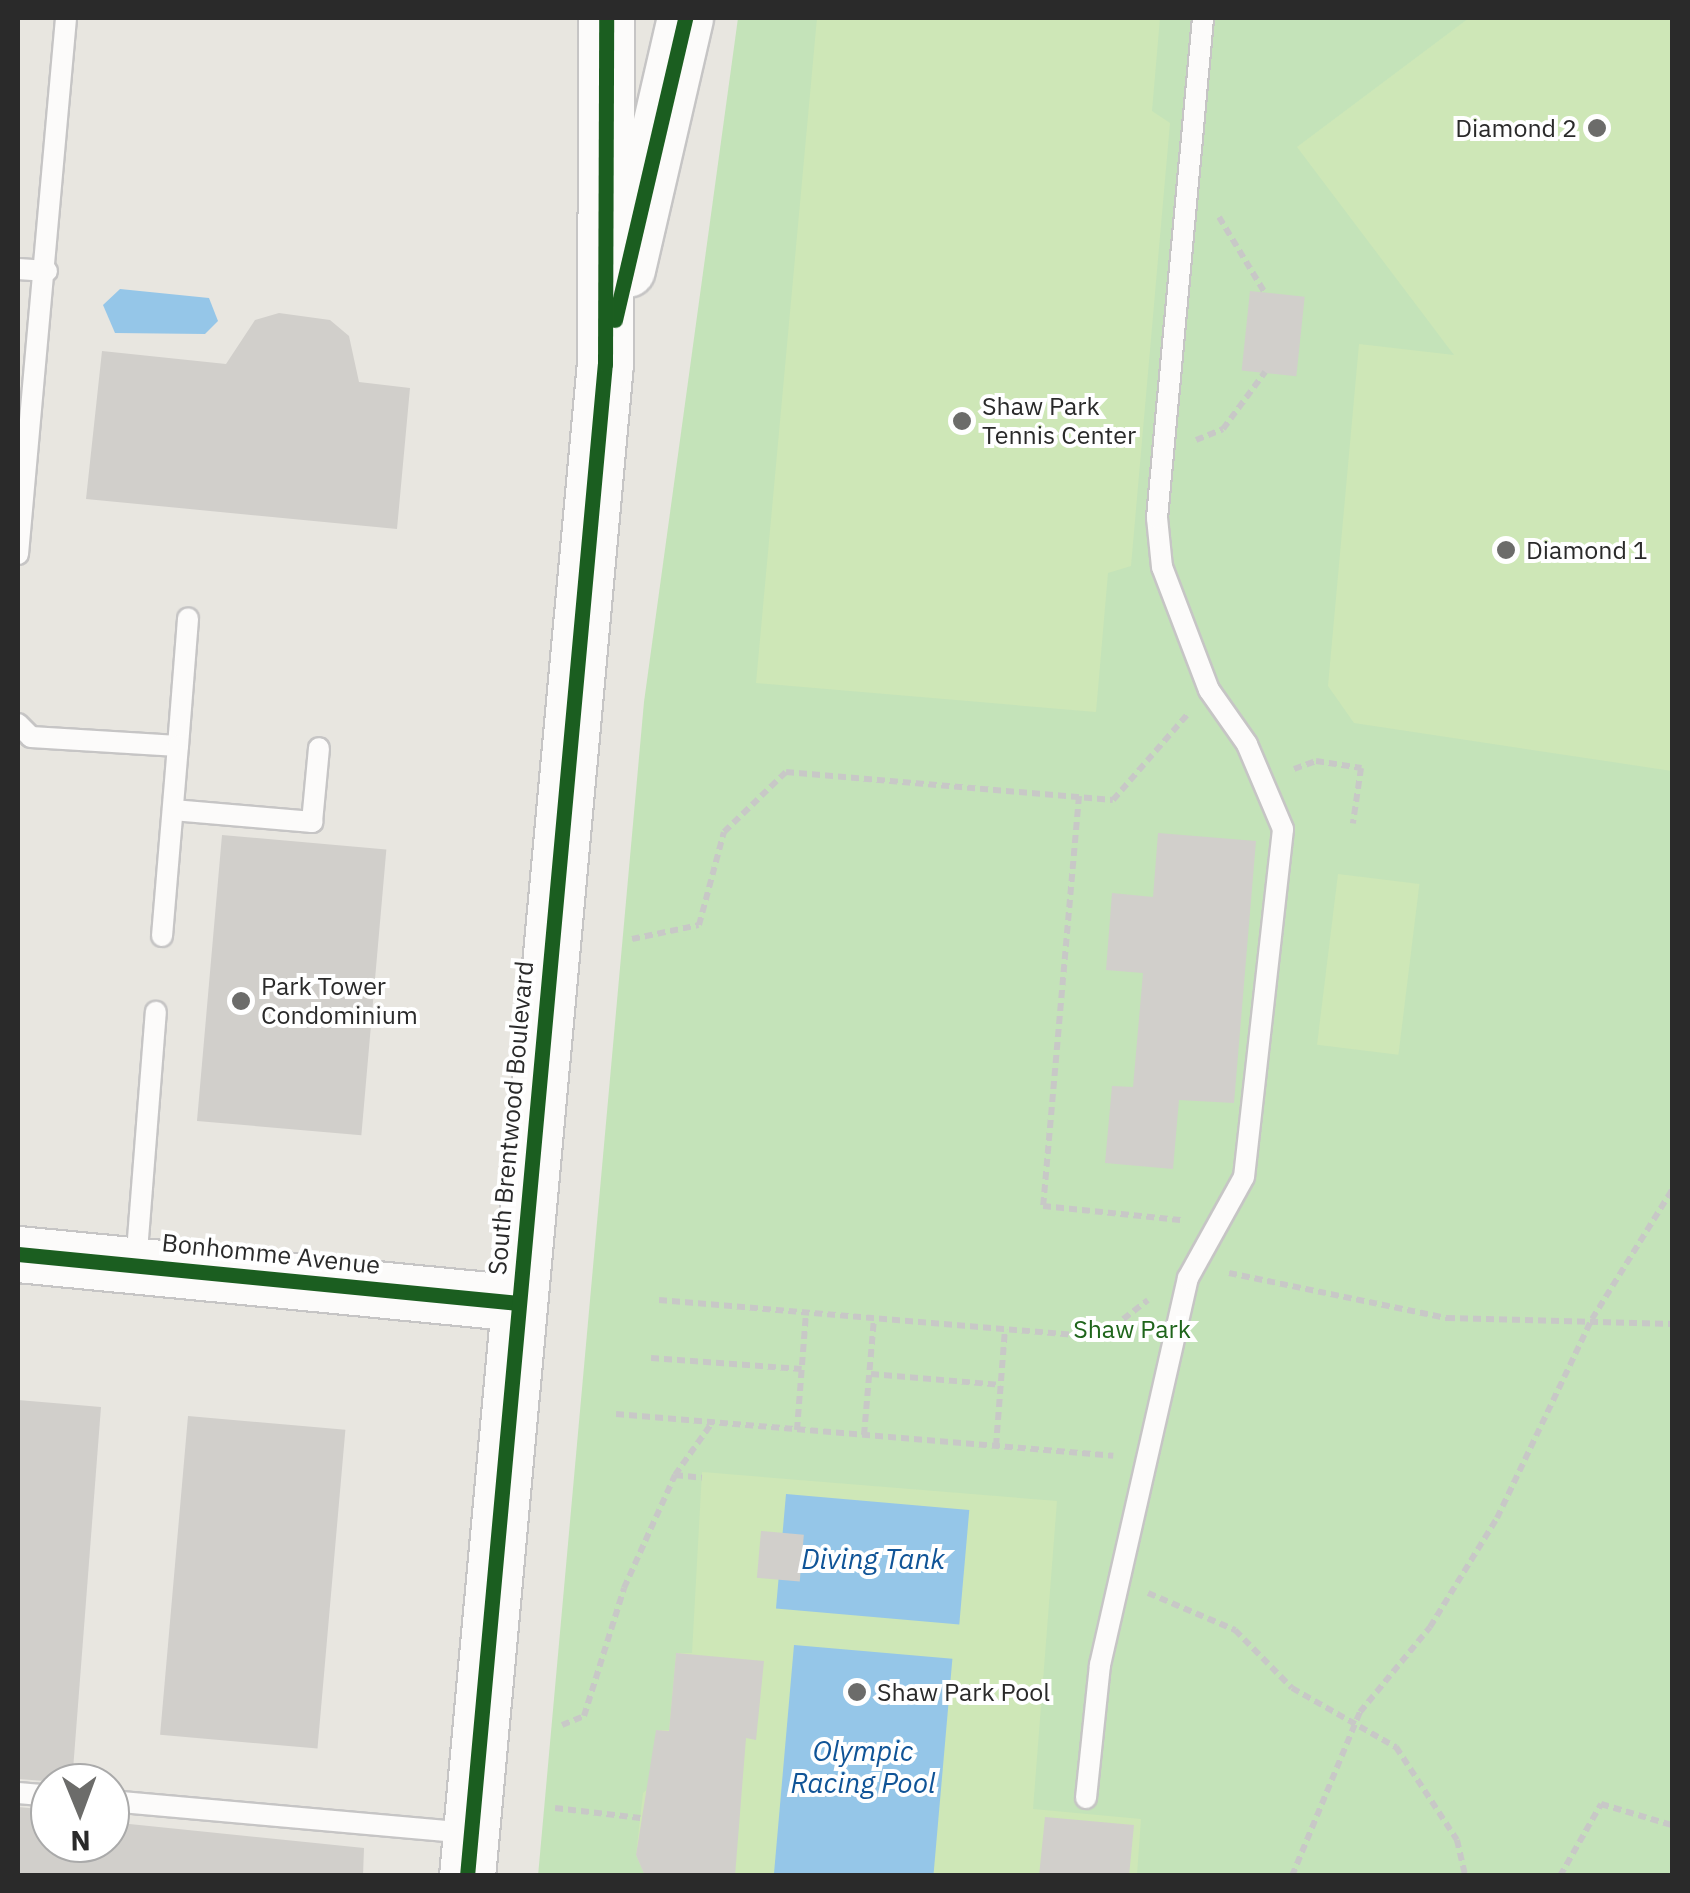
<!DOCTYPE html>
<html>
<head>
<meta charset="utf-8">
<style>
	body { margin:0 }
	#map { position:relative; width:1690px; height:1893px; overflow:hidden; background:#e8e6e0; font-family:"IBM Plex Sans",sans-serif }
	div>[style] { position:absolute }
	[style*='--x'] { left:calc(var(--x)*1px); top:calc(var(--y)*1px); width:calc(var(--w)*1px); rotate:calc(var(--a)*1deg) }
	.green>* { inset:0; background:#c4e3b9 }
	.pitch>* { inset:0; background:#cee7b7; transform-origin:0 0 }
	.water>* { inset:0; background:#95c6e8; transform-origin:0 0 }
	.building>* { inset:0; background:#d1cfcb; transform-origin:0 0 }
	.path>* { height:6px; margin-top:-3px; transform-origin:0; background:repeating-linear-gradient(90deg,#c8c8c7 0 8px,transparent 0 13px) }
	.roads { filter:drop-shadow(2px 0 #c6c5c5) drop-shadow(-2px 0 #c6c5c5) drop-shadow(0 2px #c6c5c5) drop-shadow(0 -2px #c6c5c5) }
	.lane>* { height:20px; margin:-10px; padding:0 10px; transform-origin:10px; border-radius:10px; background:#fcfbfa }
	.secondary>* { height:55px; margin:-27.5px; padding:0 27.5px; transform-origin:27.5px; border-radius:27.5px; background:#fcfbfa }
	.cycleway>* { height:15px; margin:-7.5px; padding:0 7.5px; transform-origin:7.5px; border-radius:7.5px; background:#1b5e20 }
	.dots>* { width:28px; height:28px; translate:-50% -50%; box-sizing:border-box; border:5px solid #fff; border-radius:50% }
	span { translate:-50% -50%; white-space:nowrap; text-align:center; line-height:1.15; -webkit-text-stroke:8px #fff; paint-order:stroke }
	.poi-label { font-size:25px; color:#2a2a2a }
	.right { translate:-100% -50%; text-align:right }
	.left { translate:0 -50%; text-align:left }
	.street-label { font-size:25px; color:#2a2a2a }
	.park-label { font-size:25px; color:#1f651b }
	.water-label { font-size:28px; color:#105497; font-style:italic }
	.frame { position:absolute; inset:0; border:20px solid #2a2a2a; pointer-events:none }
	.north { position:absolute; left:30px; top:1763px; width:100px; height:100px; box-sizing:border-box; background:#fff; border:2px solid #aaa; border-radius:50%; rotate:179deg; font-size:28px; font-weight:700; line-height:40px; text-align:center; color:#2a2a2a }
	.north::after { content:''; display:block; margin:auto; width:35px; height:45px; background:#6c6c6a; clip-path:polygon(50% 0,100% 100%,50% 72%,0 100%) }
</style>
</head>
<body>
<div id="map">
	<div class="green">
		<i style="clip-path:polygon(738px 18px,1672px 18px,1672px 1875px,538px 1876px,644px 702px)"></i>
	</div>
	<div class="pitch">
		<i style="clip-path:polygon(817px 18px,1160px 18px,1152px 111px,1170px 123px,1131px 566px,1108px 573px,1096px 712px,756px 683px)"></i>
		<i style="clip-path:polygon(1469px 18px,1672px 18px,1672px 771px,1354px 723px,1328px 686px,1359px 344px,1454px 355px,1297px 147px)"></i>
		<i style="left:1338px;top:874px;width:82px;height:172px;rotate:7deg"></i>
		<i style="clip-path:polygon(702px 1472px,1057px 1501px,1033px 1809px,1141px 1819px,1137px 1875px,645px 1876px,636px 1855px,643px 1793px,652px 1785px,656px 1730px,669px 1730px,676px 1653px,692px 1653px)"></i>
	</div>
	<div class="water">
		<i style="clip-path:polygon(120px 289px,209px 298px,218px 321px,205px 334px,115px 333px,103px 305px)"></i>
		<i style="left:786px;top:1494px;width:184px;height:115px;rotate:5deg"></i>
		<i style="left:794px;top:1645px;width:159px;height:231px;rotate:5deg"></i>
	</div>
	<div class="building">
		<i style="left:1250px;top:291px;width:55px;height:80px;rotate:6deg"></i>
		<i style="clip-path:polygon(279px 313px,330px 320px,349px 336px,359px 382px,410px 388px,397px 529px,86px 499px,102px 351px,226px 364px,255px 320px)"></i>
		<i style="clip-path:polygon(1158px 833px,1256px 841px,1234px 1103px,1179px 1100px,1173px 1169px,1105px 1163px,1112px 1086px,1133px 1087px,1143px 973px,1106px 970px,1112px 893px,1153px 897px)"></i>
		<i style="left:222px;top:835px;width:165px;height:287px;rotate:5deg"></i>
		<i style="clip-path:polygon(18px 1400px,101px 1407px,72px 1783px,18px 1779px)"></i>
		<i style="left:188px;top:1416px;width:158px;height:320px;rotate:5deg"></i>
		<i style="left:761px;top:1531px;width:43px;height:47px;rotate:5deg"></i>
		<i style="clip-path:polygon(676px 1653px,764px 1661px,756px 1740px,746px 1738px,735px 1876px,645px 1876px,636px 1855px,656px 1730px,669px 1731px)"></i>
		<i style="clip-path:polygon(18px 1807px,50px 1810px,50px 1843px,110px 1843px,110px 1822px,364px 1848px,363px 1876px,18px 1876px)"></i>
		<i style="clip-path:polygon(1045px 1817px,1134px 1825px,1129px 1876px,1039px 1876px)"></i>
	</div>
	<div class="path">
		<i style="--x:1219;--y:217;--w:89;--a:58.8"></i>
		<i style="--x:1196;--y:440;--w:29;--a:-22"></i>
		<i style="--x:1223;--y:429;--w:71;--a:-53.6"></i>
		<i style="--x:1294;--y:769;--w:23;--a:-20"></i>
		<i style="--x:1316;--y:761;--w:46;--a:8.8"></i>
		<i style="--x:1361;--y:768;--w:56;--a:98.3"></i>
		<i style="--x:1079;--y:796;--w:412;--a:95"></i>
		<i style="--x:1043;--y:1206;--w:140;--a:5.8"></i>
		<i style="--x:632;--y:939;--w:68;--a:-11.8"></i>
		<i style="--x:699;--y:925;--w:96;--a:-75"></i>
		<i style="--x:724;--y:832;--w:86;--a:-44.1"></i>
		<i style="--x:786;--y:772;--w:328;--a:4.9"></i>
		<i style="--x:1113;--y:800;--w:113;--a:-49"></i>
		<i style="--x:1229;--y:1273;--w:223;--a:11.7"></i>
		<i style="--x:1447;--y:1318;--w:225;--a:1.5"></i>
		<i style="--x:659;--y:1300;--w:427;--a:4.8"></i>
		<i style="--x:1084;--y:1336;--w:30;--a:-17"></i>
		<i style="--x:1113;--y:1327;--w:44;--a:-37.6"></i>
		<i style="--x:651;--y:1358;--w:151;--a:4.2"></i>
		<i style="--x:871;--y:1374;--w:130;--a:4.8"></i>
		<i style="--x:616;--y:1414;--w:499;--a:4.8"></i>
		<i style="--x:797;--y:1430;--w:118;--a:-85.6"></i>
		<i style="--x:864;--y:1435;--w:116;--a:-85.1"></i>
		<i style="--x:996;--y:1446;--w:117;--a:-85.6"></i>
		<i style="--x:675;--y:1475;--w:27;--a:6"></i>
		<i style="--x:1148;--y:1593;--w:95;--a:23"></i>
		<i style="--x:1235;--y:1630;--w:81;--a:45.5"></i>
		<i style="--x:1292;--y:1688;--w:120;--a:29.6"></i>
		<i style="--x:1396;--y:1747;--w:111;--a:56.7"></i>
		<i style="--x:1457;--y:1840;--w:37;--a:77"></i>
		<i style="--x:562;--y:1725;--w:24;--a:-22"></i>
		<i style="--x:584;--y:1716;--w:134;--a:-72.6"></i>
		<i style="--x:624;--y:1588;--w:124;--a:-65.7"></i>
		<i style="--x:675;--y:1475;--w:64;--a:-54.6"></i>
		<i style="--x:555;--y:1808;--w:86;--a:6.7"></i>
		<i style="--x:1292;--y:1876;--w:178;--a:-67.5"></i>
		<i style="--x:1360;--y:1712;--w:110;--a:-50.5"></i>
		<i style="--x:1430;--y:1627;--w:128;--a:-58.4"></i>
		<i style="--x:1497;--y:1518;--w:221;--a:-64.5"></i>
		<i style="--x:1592;--y:1319;--w:152;--a:-58.2"></i>
		<i style="--x:1560;--y:1876;--w:83;--a:-60.3"></i>
		<i style="--x:1601;--y:1804;--w:74;--a:16.5"></i>
	</div>
	<div class="roads">
		<div class="lane">
			<i style="--x:18;--y:269;--w:29;--a:4"></i>
			<i style="--x:18;--y:554;--w:538;--a:-84.88"></i>
			<i style="--x:18;--y:724;--w:18;--a:45"></i>
			<i style="--x:31;--y:737;--w:147;--a:3.5"></i>
			<i style="--x:178;--y:746;--w:128;--a:-85.5"></i>
			<i style="--x:173;--y:810;--w:140;--a:4.9"></i>
			<i style="--x:312;--y:822;--w:74;--a:-84.6"></i>
			<i style="--x:162;--y:936;--w:191;--a:-85.2"></i>
			<i style="--x:136;--y:1264;--w:253;--a:-85.5"></i>
			<i style="--x:18;--y:1793;--w:32;--a:5"></i>
			<i style="--x:1086;--y:1798;--w:134;--a:-84"></i>
			<i style="--x:1100;--y:1665;--w:397;--a:-77.2"></i>
			<i style="--x:1188;--y:1278;--w:115;--a:-61"></i>
			<i style="--x:1244;--y:1177;--w:350;--a:-83.6"></i>
			<i style="--x:1283;--y:829;--w:92;--a:-113"></i>
			<i style="--x:1247;--y:744;--w:66;--a:-125.1"></i>
			<i style="--x:1209;--y:690;--w:132;--a:-110.9"></i>
			<i style="--x:1162;--y:567;--w:49;--a:-95.8"></i>
			<i style="--x:1157;--y:518;--w:502;--a:-84.74"></i>
			<i style="--x:110;--y:1801;--w:360;--a:5.1"></i>
		</div>
		<div class="secondary">
			<i style="--x:627;--y:269;--w:258;--a:-77"></i>
			<i style="--x:18;--y:1254;--w:503;--a:5.59"></i>
			<i style="--x:467;--y:1876;--w:1518;--a:-84.79"></i>
			<i style="--x:605;--y:364;--w:346;--a:-89.8"></i>
		</div>
	</div>
	<div class="cycleway">
		<i style="--x:615;--y:320;--w:310;--a:-76.9"></i>
		<i style="--x:18;--y:1254;--w:503;--a:5.59"></i>
		<i style="--x:467;--y:1876;--w:1518;--a:-84.79"></i>
		<i style="--x:605;--y:364;--w:346;--a:-89.8"></i>
	</div>
	<div class="dots">
		<i style="left:1597px;top:128px;background:#6c6c6a"></i>
		<i style="left:962px;top:421px;background:#6c6c6a"></i>
		<i style="left:1506px;top:550px;background:#6c6c6a"></i>
		<i style="left:241px;top:1001px;background:#6c6c6a"></i>
		<i style="left:857px;top:1692px;background:#6c6c6a"></i>
	</div>
	<div class="poi-label">
		<span class="right" style="left:1577px;top:128px">Diamond 2</span>
		<span class="left" style="left:982px;top:421px">Shaw Park<br>Tennis Center</span>
		<span class="left" style="left:1526px;top:550px">Diamond 1</span>
		<span class="left" style="left:261px;top:1001px">Park Tower<br>Condominium</span>
		<span class="left" style="left:877px;top:1692px">Shaw Park Pool</span>
	</div>
	<div class="street-label">
		<span style="left:511px;top:1118px;rotate:-85deg">South Brentwood Boulevard</span>
		<span style="left:271px;top:1254px;rotate:6deg">Bonhomme Avenue</span>
	</div>
	<div class="park-label">
		<span style="left:1132px;top:1329px">Shaw Park</span>
	</div>
	<div class="water-label">
		<span style="left:873px;top:1559px">Diving Tank</span>
		<span style="left:863px;top:1767px">Olympic<br>Racing Pool</span>
	</div>
	<div class="frame"></div>
	<div class="north">N</div>
</div>
</body>
</html>
